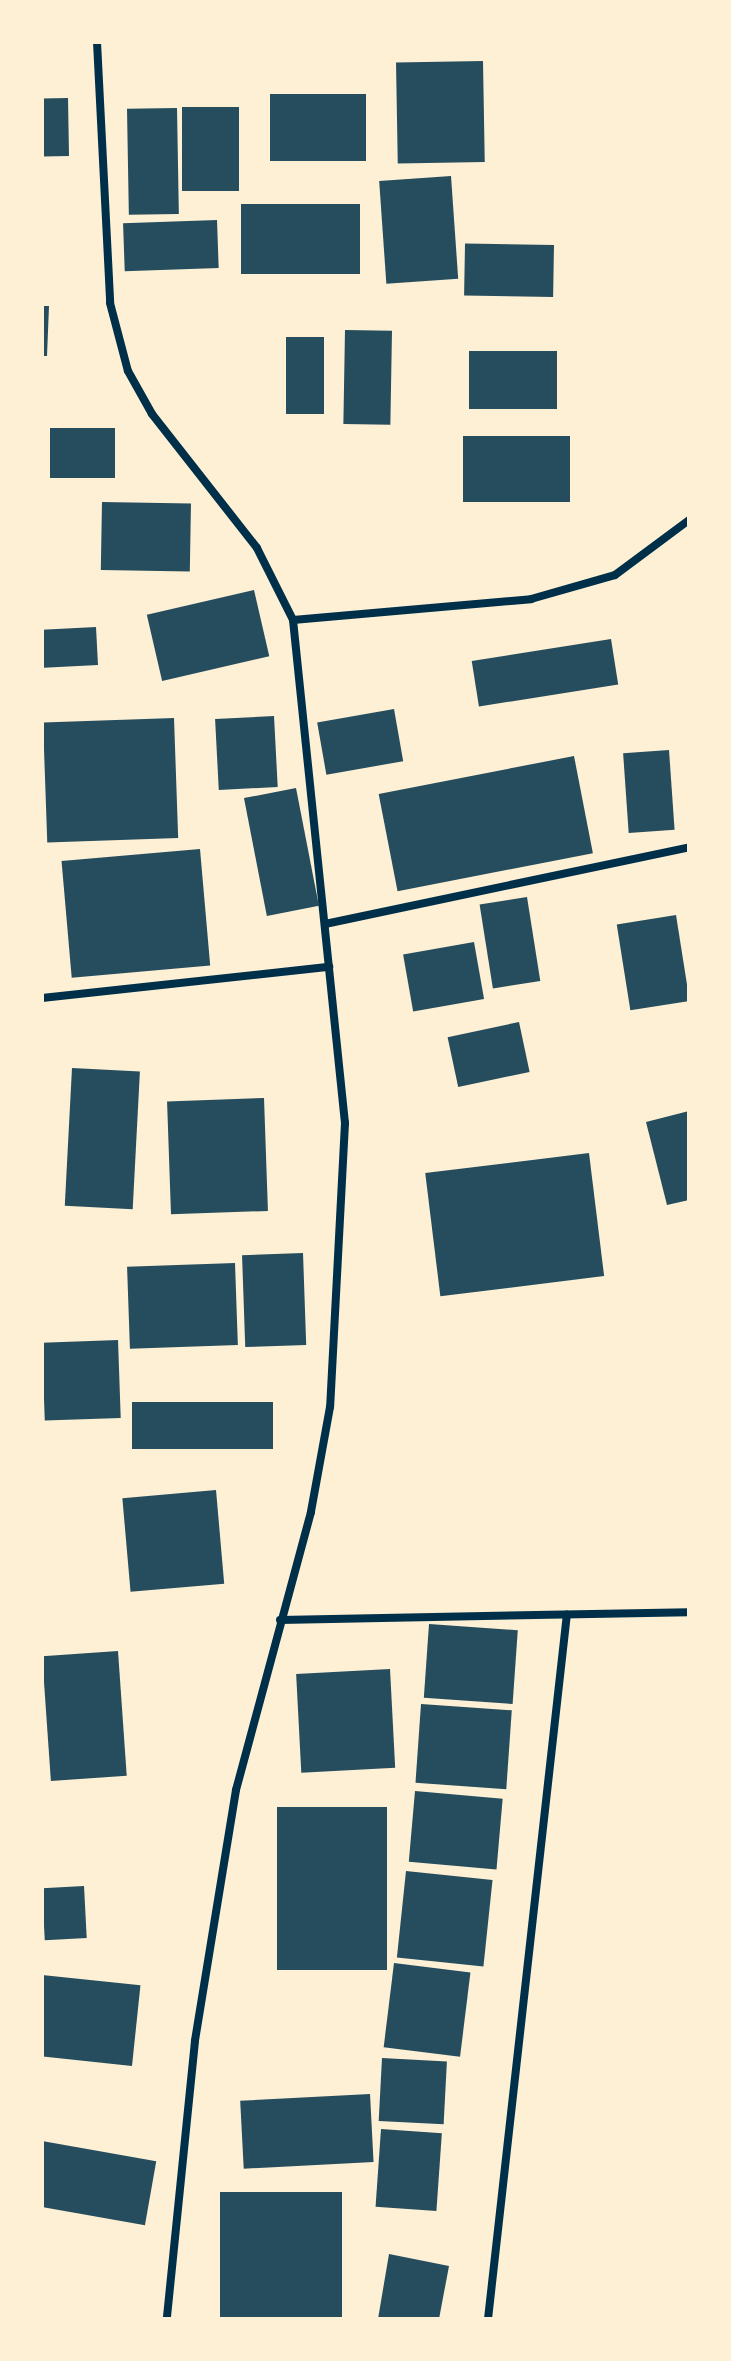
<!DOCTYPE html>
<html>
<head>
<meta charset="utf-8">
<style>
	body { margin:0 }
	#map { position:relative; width:731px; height:2361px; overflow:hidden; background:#fdf0d5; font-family:"Source Sans 3",sans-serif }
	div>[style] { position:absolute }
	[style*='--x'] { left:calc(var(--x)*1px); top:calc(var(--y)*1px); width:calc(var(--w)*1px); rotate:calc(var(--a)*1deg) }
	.building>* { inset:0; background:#264d5e; transform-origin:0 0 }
	.minor>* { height:8px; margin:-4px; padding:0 4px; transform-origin:4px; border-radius:4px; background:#003049 }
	span { translate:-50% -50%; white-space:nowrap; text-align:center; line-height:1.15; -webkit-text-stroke:6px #fdf0d5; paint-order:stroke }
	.frame { position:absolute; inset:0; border:44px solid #fdf0d5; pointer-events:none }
</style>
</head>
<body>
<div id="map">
	<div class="building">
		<i style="left:483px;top:61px;width:101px;height:87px;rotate:89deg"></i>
		<i style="left:270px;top:94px;width:96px;height:67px"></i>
		<i style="left:68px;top:98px;width:58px;height:26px;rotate:89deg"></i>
		<i style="left:239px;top:107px;width:84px;height:57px;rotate:90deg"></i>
		<i style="left:177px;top:108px;width:106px;height:50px;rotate:89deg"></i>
		<i style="left:451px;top:176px;width:103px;height:72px;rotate:86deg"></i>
		<i style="left:241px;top:204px;width:119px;height:70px"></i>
		<i style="left:217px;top:220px;width:48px;height:94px;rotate:88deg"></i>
		<i style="left:554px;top:245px;width:52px;height:89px;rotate:91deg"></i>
		<i style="clip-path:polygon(42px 306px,49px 306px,47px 356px,42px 356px)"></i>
		<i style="left:345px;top:330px;width:47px;height:94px;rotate:1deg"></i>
		<i style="left:324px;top:337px;width:77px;height:38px;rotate:90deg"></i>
		<i style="left:469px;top:351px;width:88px;height:58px"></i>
		<i style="left:50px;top:428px;width:65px;height:50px"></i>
		<i style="left:463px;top:436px;width:107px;height:66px"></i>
		<i style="left:102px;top:502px;width:89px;height:68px;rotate:1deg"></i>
		<i style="left:254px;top:590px;width:68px;height:110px;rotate:77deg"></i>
		<i style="left:96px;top:627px;width:38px;height:54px;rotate:87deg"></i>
		<i style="left:611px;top:639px;width:46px;height:141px;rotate:81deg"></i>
		<i style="left:394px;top:709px;width:53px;height:78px;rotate:80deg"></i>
		<i style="left:274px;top:716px;width:71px;height:59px;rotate:87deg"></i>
		<i style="left:174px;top:718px;width:120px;height:131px;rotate:88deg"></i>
		<i style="left:669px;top:750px;width:80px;height:46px;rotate:86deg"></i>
		<i style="left:574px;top:756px;width:99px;height:199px;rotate:79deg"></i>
		<i style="left:296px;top:788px;width:120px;height:53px;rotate:79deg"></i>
		<i style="left:200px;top:849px;width:117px;height:139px;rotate:85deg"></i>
		<i style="left:527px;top:897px;width:85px;height:48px;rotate:81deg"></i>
		<i style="left:676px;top:915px;width:87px;height:60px;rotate:81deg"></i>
		<i style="left:474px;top:942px;width:58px;height:72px;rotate:80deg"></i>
		<i style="left:519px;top:1022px;width:51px;height:73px;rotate:78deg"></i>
		<i style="left:72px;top:1068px;width:68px;height:138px;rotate:3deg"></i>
		<i style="left:264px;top:1098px;width:113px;height:97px;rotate:88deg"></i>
		<i style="clip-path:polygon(689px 1111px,689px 1200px,667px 1205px,646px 1122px)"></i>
		<i style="left:589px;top:1153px;width:124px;height:165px;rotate:83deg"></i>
		<i style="left:303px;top:1253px;width:92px;height:61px;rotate:88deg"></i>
		<i style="left:235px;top:1263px;width:82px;height:108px;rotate:88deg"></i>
		<i style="left:118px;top:1340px;width:78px;height:76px;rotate:88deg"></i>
		<i style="left:132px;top:1402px;width:141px;height:47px"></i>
		<i style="left:216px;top:1490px;width:94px;height:94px;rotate:85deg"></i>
		<i style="left:429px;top:1624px;width:89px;height:74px;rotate:4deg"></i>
		<i style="left:118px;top:1651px;width:125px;height:76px;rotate:86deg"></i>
		<i style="left:390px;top:1669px;width:99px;height:94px;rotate:87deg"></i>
		<i style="left:421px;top:1704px;width:91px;height:79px;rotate:4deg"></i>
		<i style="left:415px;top:1791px;width:88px;height:71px;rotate:5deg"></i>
		<i style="left:277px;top:1807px;width:110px;height:163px"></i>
		<i style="left:406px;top:1871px;width:87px;height:87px;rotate:6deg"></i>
		<i style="left:84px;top:1886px;width:52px;height:42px;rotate:87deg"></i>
		<i style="left:394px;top:1963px;width:77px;height:85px;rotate:7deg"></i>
		<i style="left:42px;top:1975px;width:99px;height:81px;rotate:6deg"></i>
		<i style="left:382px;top:2058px;width:65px;height:63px;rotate:3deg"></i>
		<i style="left:370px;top:2094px;width:68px;height:130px;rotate:87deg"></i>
		<i style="left:381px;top:2129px;width:61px;height:78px;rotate:4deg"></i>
		<i style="left:42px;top:2141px;width:116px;height:65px;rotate:10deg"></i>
		<i style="left:220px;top:2192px;width:122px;height:127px"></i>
		<i style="clip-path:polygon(389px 2254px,449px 2266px,439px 2319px,378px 2319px)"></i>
	</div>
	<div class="minor">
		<i style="--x:97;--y:42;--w:261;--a:87.1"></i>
		<i style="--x:110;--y:303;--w:70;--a:75.2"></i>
		<i style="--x:128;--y:371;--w:49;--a:60.8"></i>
		<i style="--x:152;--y:414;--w:170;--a:51.9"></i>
		<i style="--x:257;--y:548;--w:80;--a:63.4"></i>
		<i style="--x:293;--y:620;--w:506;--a:84.1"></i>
		<i style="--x:345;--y:1123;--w:284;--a:93"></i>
		<i style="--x:330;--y:1407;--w:107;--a:100.3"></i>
		<i style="--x:311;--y:1512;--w:288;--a:105.1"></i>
		<i style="--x:236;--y:1790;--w:254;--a:99.3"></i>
		<i style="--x:195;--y:2041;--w:279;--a:95.8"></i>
		<i style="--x:293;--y:620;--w:239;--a:-5"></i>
		<i style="--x:531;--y:599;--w:87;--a:-15.9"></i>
		<i style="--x:615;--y:575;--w:92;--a:-36.6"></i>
		<i style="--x:325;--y:924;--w:372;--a:-11.9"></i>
		<i style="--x:42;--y:998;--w:289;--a:-6.2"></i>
		<i style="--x:280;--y:1620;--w:409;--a:-1.1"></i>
		<i style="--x:488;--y:2319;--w:709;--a:-83.61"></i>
	</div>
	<div class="frame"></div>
</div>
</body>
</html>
